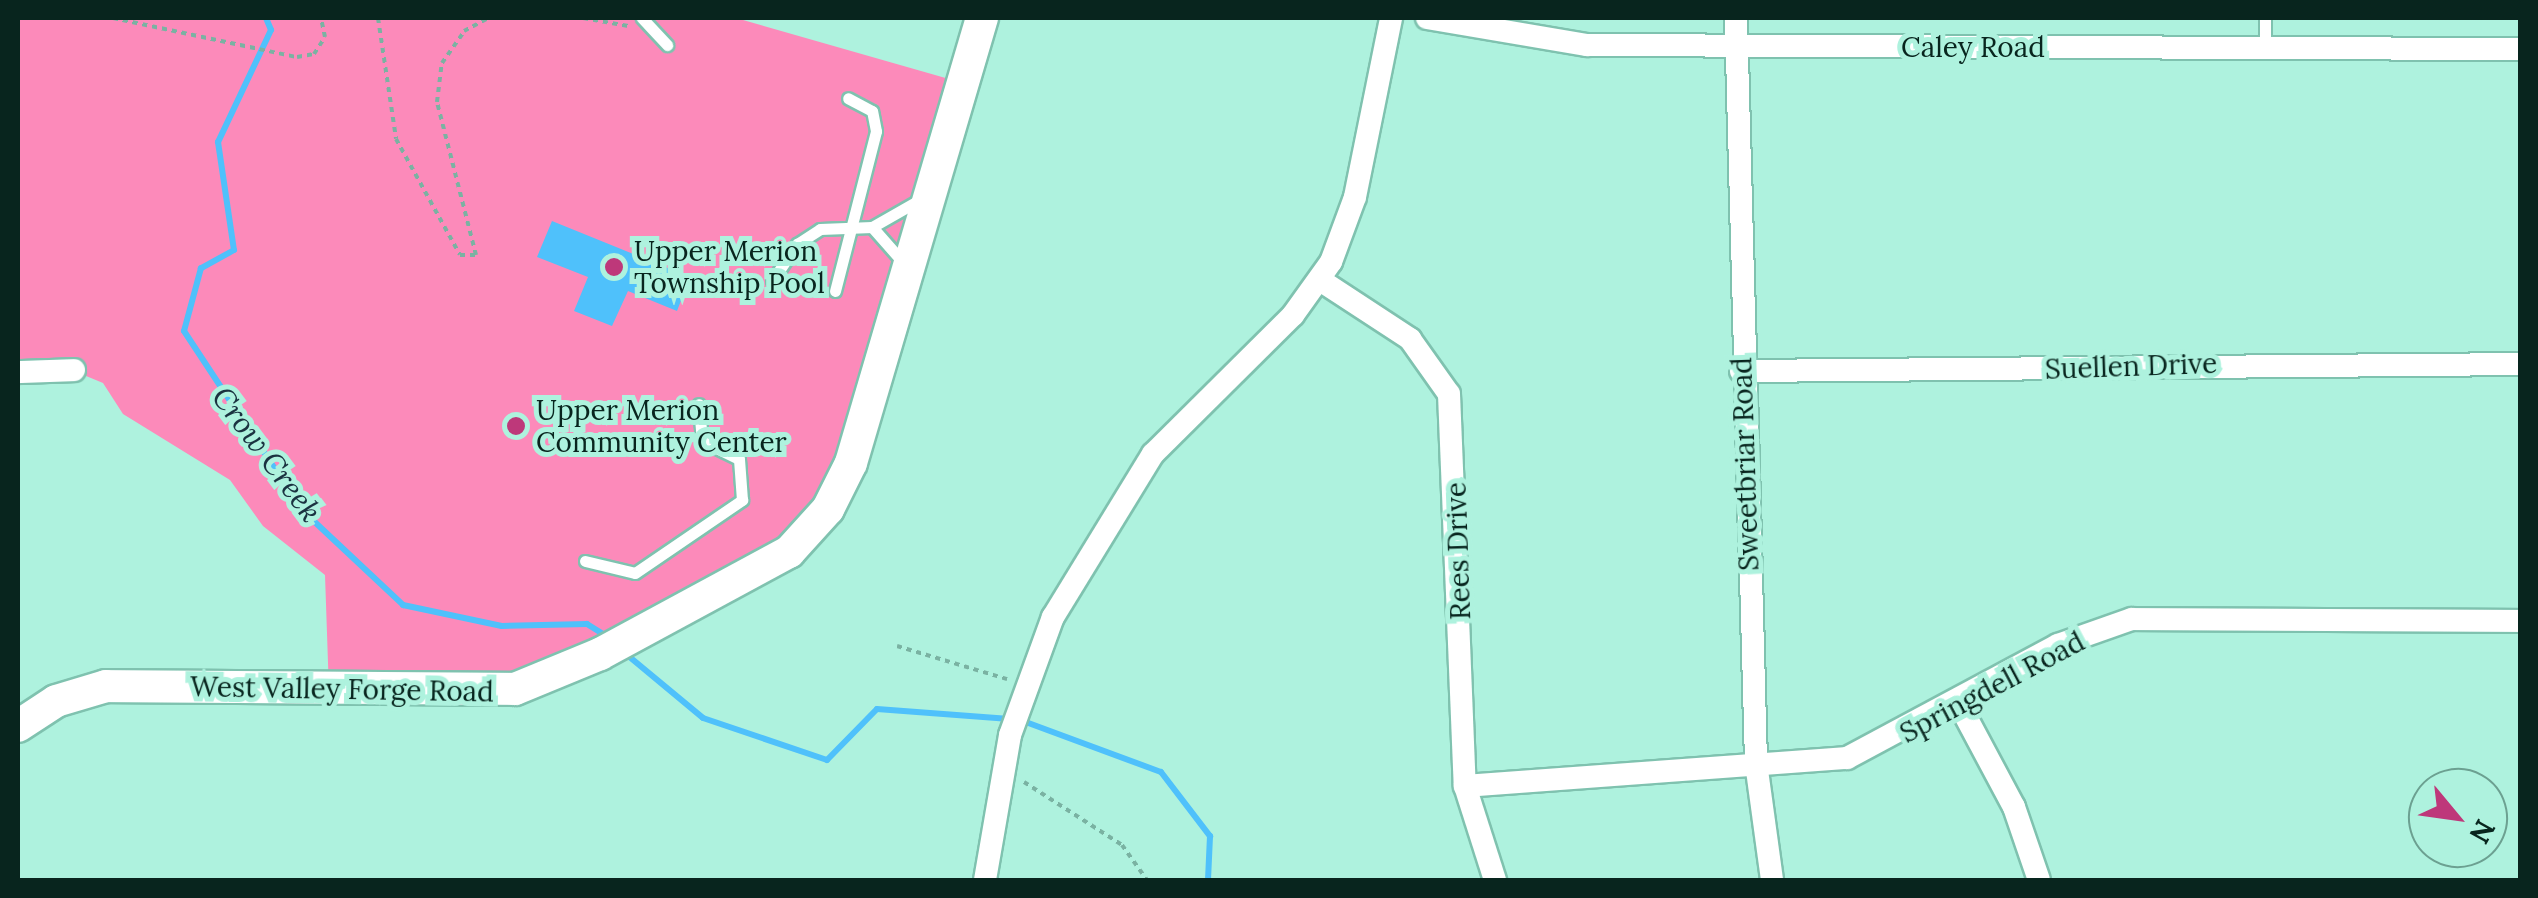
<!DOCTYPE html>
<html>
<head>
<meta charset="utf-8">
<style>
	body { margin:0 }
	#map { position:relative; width:2538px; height:898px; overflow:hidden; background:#aef2de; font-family:Lora,serif }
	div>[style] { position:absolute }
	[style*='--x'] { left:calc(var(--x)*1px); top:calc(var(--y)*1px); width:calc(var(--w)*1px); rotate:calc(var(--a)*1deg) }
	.green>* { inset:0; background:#fc8aba }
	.water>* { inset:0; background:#4fc1fb }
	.stream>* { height:6px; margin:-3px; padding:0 3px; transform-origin:3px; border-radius:3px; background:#4fc1fb }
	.path>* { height:4px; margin-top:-2px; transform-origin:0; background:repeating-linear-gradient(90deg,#7ab2a2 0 5px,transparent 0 10px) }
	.roads { filter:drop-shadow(2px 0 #7fc2af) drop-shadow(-2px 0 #7fc2af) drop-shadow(0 2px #7fc2af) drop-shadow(0 -2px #7fc2af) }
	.lane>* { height:11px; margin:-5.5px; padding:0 5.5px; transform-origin:5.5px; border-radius:5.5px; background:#fff }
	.street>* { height:22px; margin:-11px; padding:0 11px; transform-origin:11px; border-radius:11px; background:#fff }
	.secondary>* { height:32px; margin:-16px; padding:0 16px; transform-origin:16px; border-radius:16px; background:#fff }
	.dots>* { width:28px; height:28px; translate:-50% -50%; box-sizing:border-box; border:5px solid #aef2de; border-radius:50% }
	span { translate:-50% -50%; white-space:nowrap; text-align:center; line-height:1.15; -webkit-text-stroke:10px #aef2de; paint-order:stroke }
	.street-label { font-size:28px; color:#08251e }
	.poi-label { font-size:28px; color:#08251e }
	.left { translate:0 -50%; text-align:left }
	.water-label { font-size:30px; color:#1a3240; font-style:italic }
	.frame { position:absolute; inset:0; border:20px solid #08251e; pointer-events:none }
	.north { position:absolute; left:2408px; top:768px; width:100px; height:100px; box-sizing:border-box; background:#aef2de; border:2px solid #6ca091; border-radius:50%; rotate:119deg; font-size:28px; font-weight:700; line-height:40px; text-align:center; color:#08251e }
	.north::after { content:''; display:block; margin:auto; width:35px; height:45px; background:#be387a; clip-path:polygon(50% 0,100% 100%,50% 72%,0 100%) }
</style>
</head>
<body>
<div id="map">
	<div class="green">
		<i style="clip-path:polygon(18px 18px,736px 18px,963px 83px,828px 509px,554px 677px,329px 692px,325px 575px,263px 526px,230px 480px,123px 414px,103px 383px,74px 371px,18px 372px)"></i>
	</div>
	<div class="water">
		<i style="clip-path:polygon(552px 221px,690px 277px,677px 311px,628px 291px,612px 326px,574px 311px,588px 277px,537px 257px)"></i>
	</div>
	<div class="stream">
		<i style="--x:266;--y:18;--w:13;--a:67"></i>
		<i style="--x:271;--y:30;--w:124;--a:115.3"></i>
		<i style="--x:218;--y:142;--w:109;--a:81.6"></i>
		<i style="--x:234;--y:250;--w:38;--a:151"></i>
		<i style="--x:201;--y:268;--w:65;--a:105.1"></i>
		<i style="--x:184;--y:331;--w:214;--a:56.6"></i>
		<i style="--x:302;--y:510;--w:139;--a:43.2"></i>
		<i style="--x:403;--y:605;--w:101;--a:12"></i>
		<i style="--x:502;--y:626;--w:85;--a:-1.3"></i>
		<i style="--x:587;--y:624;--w:26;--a:32"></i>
		<i style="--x:626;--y:654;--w:100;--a:39.7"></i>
		<i style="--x:703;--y:718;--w:131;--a:18.7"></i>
		<i style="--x:827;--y:760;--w:71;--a:-45.6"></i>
		<i style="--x:877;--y:709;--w:133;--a:4.3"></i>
		<i style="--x:1023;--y:721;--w:147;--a:20.3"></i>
		<i style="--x:1161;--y:772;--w:81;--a:52.6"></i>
		<i style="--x:1210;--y:836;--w:44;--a:92.6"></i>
	</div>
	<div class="path">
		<i style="--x:113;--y:18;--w:188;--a:12"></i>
		<i style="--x:297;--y:57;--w:17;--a:-10"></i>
		<i style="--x:314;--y:54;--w:20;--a:-57"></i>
		<i style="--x:325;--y:37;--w:19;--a:-102"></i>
		<i style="--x:378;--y:18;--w:122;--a:81.5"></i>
		<i style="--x:396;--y:139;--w:132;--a:61.1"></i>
		<i style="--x:460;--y:255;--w:16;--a:0"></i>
		<i style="--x:476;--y:255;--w:158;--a:-104.3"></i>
		<i style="--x:437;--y:102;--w:39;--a:-83"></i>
		<i style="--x:442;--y:63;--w:39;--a:-55"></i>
		<i style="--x:464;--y:31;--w:27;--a:-28"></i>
		<i style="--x:583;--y:18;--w:46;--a:10.1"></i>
		<i style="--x:897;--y:646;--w:115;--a:16.7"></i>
		<i style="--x:1024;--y:782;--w:117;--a:32.7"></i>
		<i style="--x:1122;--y:845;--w:43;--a:54.5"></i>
	</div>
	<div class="roads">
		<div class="lane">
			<i style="--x:642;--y:18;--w:37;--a:47"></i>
			<i style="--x:2265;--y:48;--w:30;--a:-90"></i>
			<i style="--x:872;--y:227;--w:45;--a:48.6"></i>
			<i style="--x:772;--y:281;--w:45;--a:-56"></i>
			<i style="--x:797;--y:244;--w:27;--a:-33"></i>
			<i style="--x:820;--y:229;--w:52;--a:-2.2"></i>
			<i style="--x:872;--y:227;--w:56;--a:-29.7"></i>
			<i style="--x:835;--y:291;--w:165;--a:-75.6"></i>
			<i style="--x:876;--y:131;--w:20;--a:-101"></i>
			<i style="--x:872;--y:111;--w:27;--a:-152"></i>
			<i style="--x:585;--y:561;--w:51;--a:13.5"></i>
			<i style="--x:635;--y:573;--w:130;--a:-34.3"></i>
			<i style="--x:742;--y:500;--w:41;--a:-94.2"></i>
			<i style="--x:739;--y:459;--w:41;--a:-154.1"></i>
			<i style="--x:702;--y:441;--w:37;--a:-95"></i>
		</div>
		<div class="street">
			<i style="--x:1427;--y:18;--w:162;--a:9.6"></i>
			<i style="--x:1587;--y:45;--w:933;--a:0.25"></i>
			<i style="--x:1736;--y:18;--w:745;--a:88.46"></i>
			<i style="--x:1756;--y:763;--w:118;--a:82.2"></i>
			<i style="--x:1320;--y:280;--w:108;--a:33.2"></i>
			<i style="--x:1410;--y:339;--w:67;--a:54.7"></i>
			<i style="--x:1449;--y:394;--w:392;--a:87.7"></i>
			<i style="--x:1465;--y:786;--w:99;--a:72.3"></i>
			<i style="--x:1741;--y:371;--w:779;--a:-0.51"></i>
			<i style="--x:18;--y:372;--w:56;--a:-2"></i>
			<i style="--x:1959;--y:704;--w:117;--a:61.9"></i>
			<i style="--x:2014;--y:807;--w:77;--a:71.1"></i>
			<i style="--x:1465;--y:786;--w:383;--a:-4.2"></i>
			<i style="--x:1847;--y:758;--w:239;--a:-28.2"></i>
			<i style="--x:2058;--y:645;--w:78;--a:-19.4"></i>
			<i style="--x:2132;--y:619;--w:388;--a:0.3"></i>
			<i style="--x:985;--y:880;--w:147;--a:-80.2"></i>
			<i style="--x:1010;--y:735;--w:126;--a:-70"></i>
			<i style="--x:1053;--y:617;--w:191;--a:-58.5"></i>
			<i style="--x:1153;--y:454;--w:197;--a:-44.8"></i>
			<i style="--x:1293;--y:315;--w:65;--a:-54.4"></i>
			<i style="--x:1331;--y:262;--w:69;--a:-69.7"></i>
			<i style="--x:1355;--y:197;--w:183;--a:-78.6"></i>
		</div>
		<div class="secondary">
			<i style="--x:18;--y:726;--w:45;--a:-33.3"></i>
			<i style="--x:56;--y:701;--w:52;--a:-16.7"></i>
			<i style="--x:106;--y:686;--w:409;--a:0.4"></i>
			<i style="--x:515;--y:689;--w:92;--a:-22.4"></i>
			<i style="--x:600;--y:654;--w:215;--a:-28.4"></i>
			<i style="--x:789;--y:552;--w:58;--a:-47.8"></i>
			<i style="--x:828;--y:509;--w:51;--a:-63.4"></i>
			<i style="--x:851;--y:463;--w:464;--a:-73.6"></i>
		</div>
	</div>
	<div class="dots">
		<i style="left:614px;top:267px;background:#be387a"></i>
		<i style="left:516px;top:426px;background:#be387a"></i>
	</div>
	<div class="street-label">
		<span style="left:1973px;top:47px">Caley Road</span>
		<span style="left:2131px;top:366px;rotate:-2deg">Suellen Drive</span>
		<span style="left:1745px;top:464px;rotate:-92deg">Sweetbriar Road</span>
		<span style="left:1458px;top:551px;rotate:-92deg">Rees Drive</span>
		<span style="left:1992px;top:687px;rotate:-28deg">Springdell Road</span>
		<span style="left:342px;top:689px;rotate:1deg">West Valley Forge Road</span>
	</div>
	<div class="poi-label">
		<span class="left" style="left:634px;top:267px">Upper Merion<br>Township Pool</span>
		<span class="left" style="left:536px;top:426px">Upper Merion<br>Community Center</span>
	</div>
	<div class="water-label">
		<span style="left:267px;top:454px;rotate:53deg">Crow Creek</span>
	</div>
	<div class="frame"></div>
	<div class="north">N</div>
</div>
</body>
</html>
